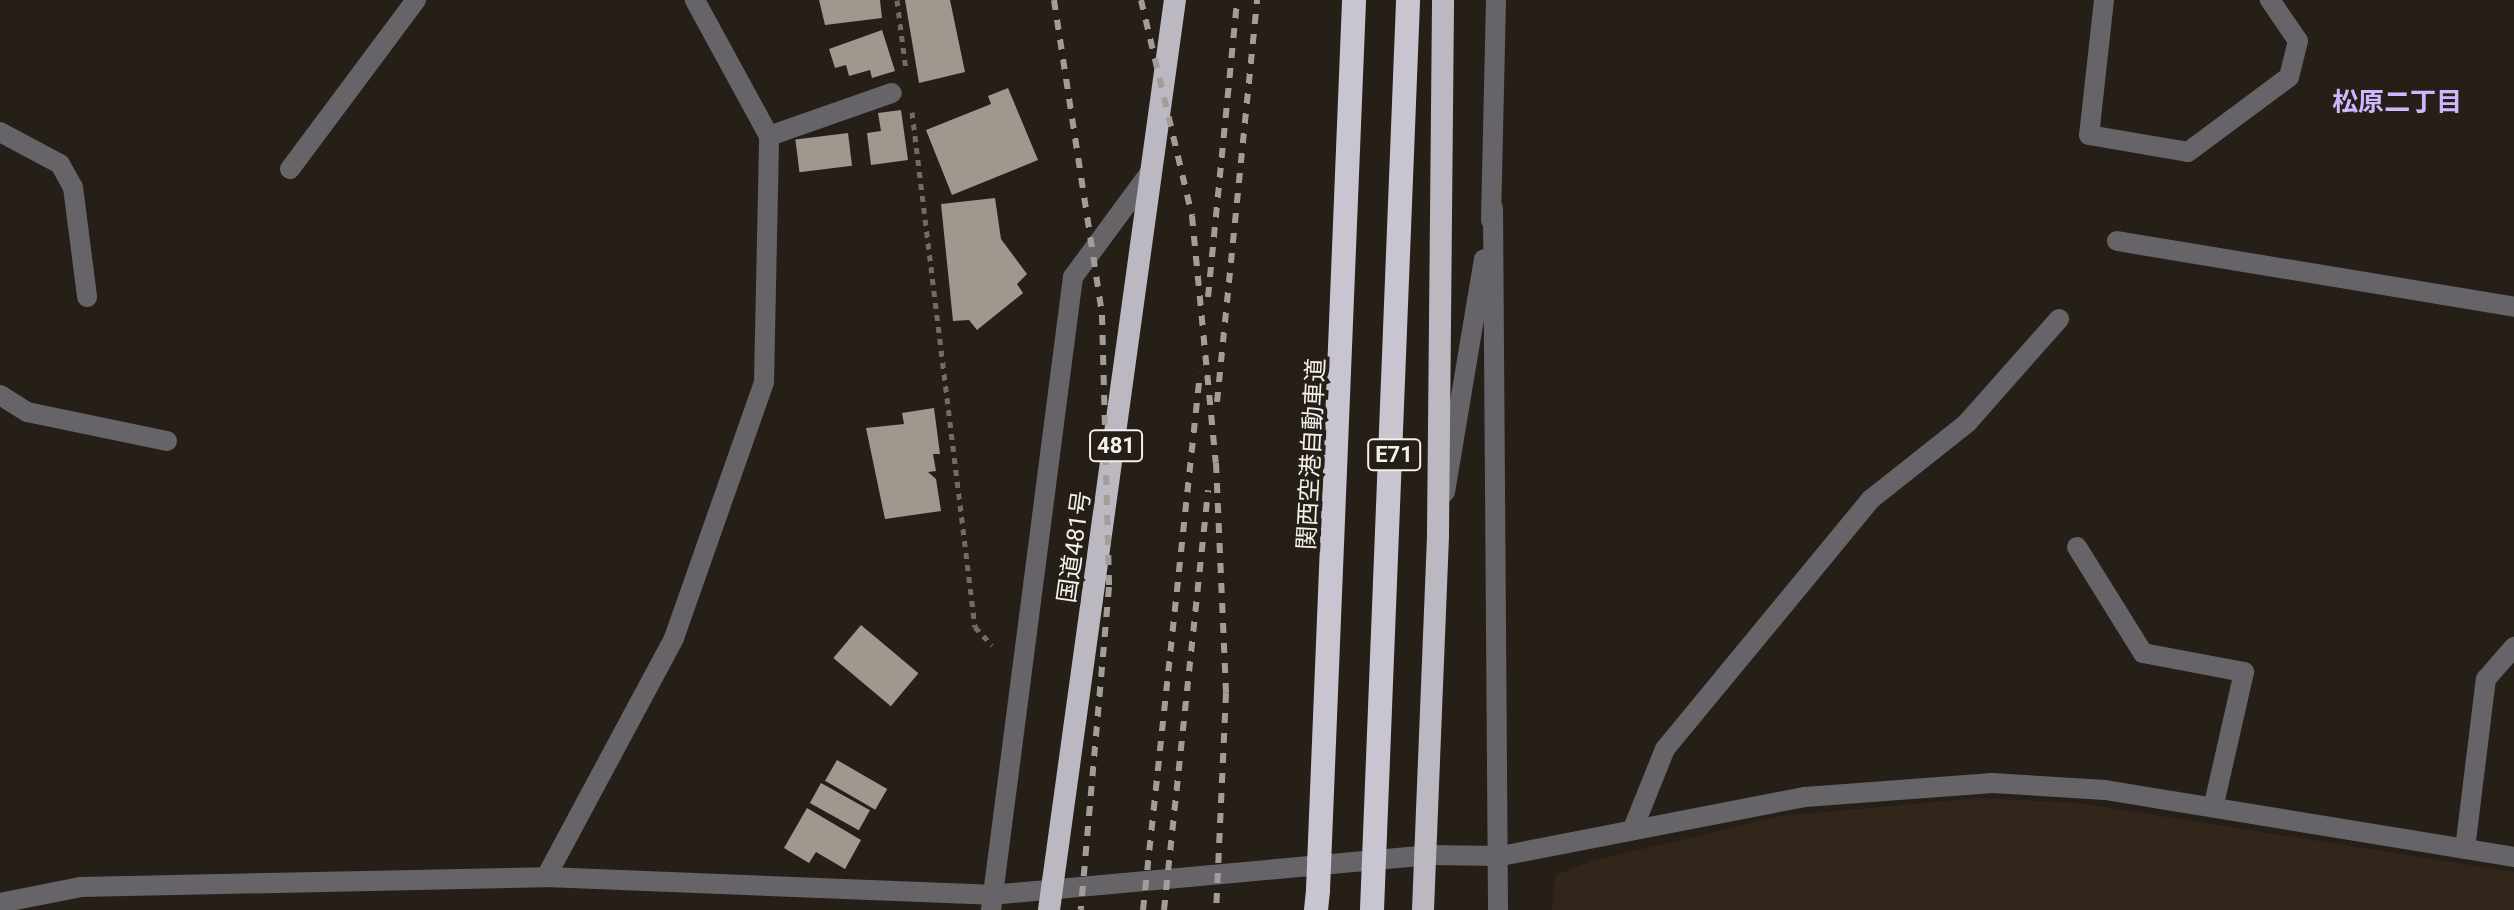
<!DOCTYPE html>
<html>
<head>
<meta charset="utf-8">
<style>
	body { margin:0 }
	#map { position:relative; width:2514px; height:910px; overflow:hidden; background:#251f18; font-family:Roboto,"Noto Sans JP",sans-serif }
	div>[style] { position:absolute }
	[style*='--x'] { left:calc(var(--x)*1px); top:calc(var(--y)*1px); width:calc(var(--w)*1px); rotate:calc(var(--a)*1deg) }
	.built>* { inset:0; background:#32261b }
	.building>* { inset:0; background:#a0978f; transform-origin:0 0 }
	.path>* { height:5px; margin-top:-2.5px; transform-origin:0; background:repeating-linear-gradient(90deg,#716c66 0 6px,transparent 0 12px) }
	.service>* { height:20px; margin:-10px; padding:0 10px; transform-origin:10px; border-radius:10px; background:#666469 }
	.minor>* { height:20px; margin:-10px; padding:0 10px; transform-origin:10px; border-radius:10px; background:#666469 }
	.trunk>* { height:22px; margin:-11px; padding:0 11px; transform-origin:11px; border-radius:11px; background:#bbb8c2 }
	.motorway>* { height:24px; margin:-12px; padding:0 12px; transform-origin:12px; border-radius:12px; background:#c9c5d0 }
	.rail>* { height:6px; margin-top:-3px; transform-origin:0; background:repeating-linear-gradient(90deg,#a29d98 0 10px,transparent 0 20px) }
	.motorway-bridge>* { height:24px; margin:-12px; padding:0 12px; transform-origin:12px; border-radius:12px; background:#c9c5d0 }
	span { translate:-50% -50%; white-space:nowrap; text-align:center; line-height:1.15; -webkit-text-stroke:8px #251f18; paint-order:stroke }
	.shield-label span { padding:2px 6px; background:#251f18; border:2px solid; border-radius:6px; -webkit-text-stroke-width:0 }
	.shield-label { font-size:22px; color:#f5f0ec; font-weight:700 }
	.street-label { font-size:24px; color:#f5f0ec }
	.neighbourhood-label { font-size:26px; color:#d0b7fd; font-weight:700 }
</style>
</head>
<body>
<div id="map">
	<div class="built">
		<i style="clip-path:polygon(1978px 798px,2079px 803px,2514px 872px,2514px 910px,1552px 910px,1555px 875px,1596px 860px,1781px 816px)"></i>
	</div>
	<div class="building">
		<i style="clip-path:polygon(819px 0,880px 0,882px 18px,825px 25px)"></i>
		<i style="clip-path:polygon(905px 0,950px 0,965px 72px,919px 83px)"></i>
		<i style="clip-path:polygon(882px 30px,895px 71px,872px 78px,870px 70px,849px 76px,846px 65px,835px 68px,829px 49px)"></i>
		<i style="clip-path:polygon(1008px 88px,1038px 160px,952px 195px,926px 130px,991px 104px,988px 96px)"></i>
		<i style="clip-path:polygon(901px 110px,908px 160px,871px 165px,867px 133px,881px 131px,878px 113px)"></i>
		<i style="left:848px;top:133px;width:33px;height:53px;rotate:83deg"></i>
		<i style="clip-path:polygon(995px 198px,1001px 239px,1027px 274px,1017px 284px,1023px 293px,977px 330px,969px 320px,953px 321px,941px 204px)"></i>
		<i style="clip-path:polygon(934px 408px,940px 454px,933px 454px,936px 471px,928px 472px,936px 479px,941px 511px,885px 519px,866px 428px,904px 424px,902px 413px)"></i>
		<i style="left:861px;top:625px;width:75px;height:43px;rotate:40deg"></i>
		<i style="left:837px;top:760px;width:58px;height:24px;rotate:30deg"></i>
		<i style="left:821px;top:783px;width:56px;height:23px;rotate:29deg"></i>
		<i style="clip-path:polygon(807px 808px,861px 840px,845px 869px,816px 852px,809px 863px,784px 848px)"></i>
	</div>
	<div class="path">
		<i style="--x:897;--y:0;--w:71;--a:82.7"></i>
		<i style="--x:912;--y:112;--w:519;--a:83.03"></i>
		<i style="--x:975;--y:627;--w:25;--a:47"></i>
	</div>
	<div class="service">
		<i style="--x:769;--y:136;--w:130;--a:-19.3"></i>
	</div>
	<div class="minor">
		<i style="--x:2104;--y:0;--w:136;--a:96.3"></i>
		<i style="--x:2089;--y:135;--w:100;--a:9.7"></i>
		<i style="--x:2188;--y:152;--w:126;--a:-36.6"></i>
		<i style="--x:2289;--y:77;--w:37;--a:-76"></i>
		<i style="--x:2298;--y:41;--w:50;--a:-124.3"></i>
		<i style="--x:0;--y:132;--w:68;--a:28.1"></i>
		<i style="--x:60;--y:164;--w:26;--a:61"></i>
		<i style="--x:73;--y:187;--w:111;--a:82.7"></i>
		<i style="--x:290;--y:169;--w:211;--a:-53.3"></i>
		<i style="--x:1493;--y:208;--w:702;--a:89.59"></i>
		<i style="--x:1491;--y:220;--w:220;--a:-88.7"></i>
		<i style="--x:2117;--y:241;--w:402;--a:9.4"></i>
		<i style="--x:0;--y:395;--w:32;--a:32"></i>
		<i style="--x:27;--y:412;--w:143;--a:11.7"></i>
		<i style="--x:1445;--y:492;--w:236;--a:-80.5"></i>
		<i style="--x:2077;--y:547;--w:125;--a:58.1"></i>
		<i style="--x:2143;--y:653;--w:103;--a:10.7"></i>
		<i style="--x:2244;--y:672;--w:139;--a:102.8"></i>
		<i style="--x:1634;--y:826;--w:83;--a:-68.1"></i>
		<i style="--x:1665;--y:749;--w:323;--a:-50.5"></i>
		<i style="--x:1870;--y:500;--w:124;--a:-38.4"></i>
		<i style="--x:1967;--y:423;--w:139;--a:-48.5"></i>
		<i style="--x:2465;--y:849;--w:171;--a:-83"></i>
		<i style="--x:2486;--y:679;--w:43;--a:-48.8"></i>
		<i style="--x:546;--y:877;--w:271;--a:-61.8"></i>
		<i style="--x:674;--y:638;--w:271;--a:-70.6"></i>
		<i style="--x:764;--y:382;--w:246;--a:-88.8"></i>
		<i style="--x:769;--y:136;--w:155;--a:-118.6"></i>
		<i style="--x:0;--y:903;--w:83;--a:-11.2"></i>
		<i style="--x:81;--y:887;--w:465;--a:-1.2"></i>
		<i style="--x:546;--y:877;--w:445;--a:2.3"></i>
		<i style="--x:991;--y:895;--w:438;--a:-5.2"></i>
		<i style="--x:1427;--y:855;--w:74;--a:0.8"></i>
		<i style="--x:1501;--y:856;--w:310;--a:-11"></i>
		<i style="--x:1805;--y:797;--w:188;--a:-4.3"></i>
		<i style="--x:1992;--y:783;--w:113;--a:3.5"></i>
		<i style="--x:2105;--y:790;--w:414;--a:9.3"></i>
		<i style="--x:991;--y:910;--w:638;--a:-82.62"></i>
		<i style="--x:1073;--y:277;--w:133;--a:-53.6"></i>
	</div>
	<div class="trunk">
		<i style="--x:1049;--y:910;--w:919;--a:-82.12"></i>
		<i style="--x:1423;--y:910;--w:376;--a:-87.7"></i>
		<i style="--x:1438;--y:534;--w:534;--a:-89.46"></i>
	</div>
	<div class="motorway">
		<i style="--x:1316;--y:910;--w:20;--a:-84"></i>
	</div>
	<div class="rail">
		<i style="--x:1054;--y:0;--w:319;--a:81.3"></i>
		<i style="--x:1102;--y:315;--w:272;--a:88.5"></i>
		<i style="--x:1109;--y:587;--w:324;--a:95"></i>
		<i style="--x:1141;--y:0;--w:222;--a:76.7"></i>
		<i style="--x:1192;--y:216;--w:248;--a:84.5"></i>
		<i style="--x:1216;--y:463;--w:230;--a:87.5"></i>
		<i style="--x:1226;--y:693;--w:217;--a:92.6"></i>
		<i style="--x:1208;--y:297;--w:298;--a:-84.4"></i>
		<i style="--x:1217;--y:402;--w:404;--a:-84.3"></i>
		<i style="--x:1143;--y:910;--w:540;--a:-83.94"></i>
		<i style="--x:1164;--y:910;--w:422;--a:-84"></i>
	</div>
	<div class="motorway-bridge">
		<i style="--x:1318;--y:890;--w:891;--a:-87.68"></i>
		<i style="--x:1372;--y:910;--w:911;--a:-87.73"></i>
	</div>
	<div class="shield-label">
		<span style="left:1116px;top:446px">481</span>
		<span style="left:1394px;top:455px">E71</span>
	</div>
	<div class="street-label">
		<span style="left:1312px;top:454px;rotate:-87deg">関西空港自動車道</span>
		<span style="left:1075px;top:547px;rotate:-82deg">国道481号</span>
	</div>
	<div class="neighbourhood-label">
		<span style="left:2397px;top:103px">松原二丁目</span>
	</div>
</div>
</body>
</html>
